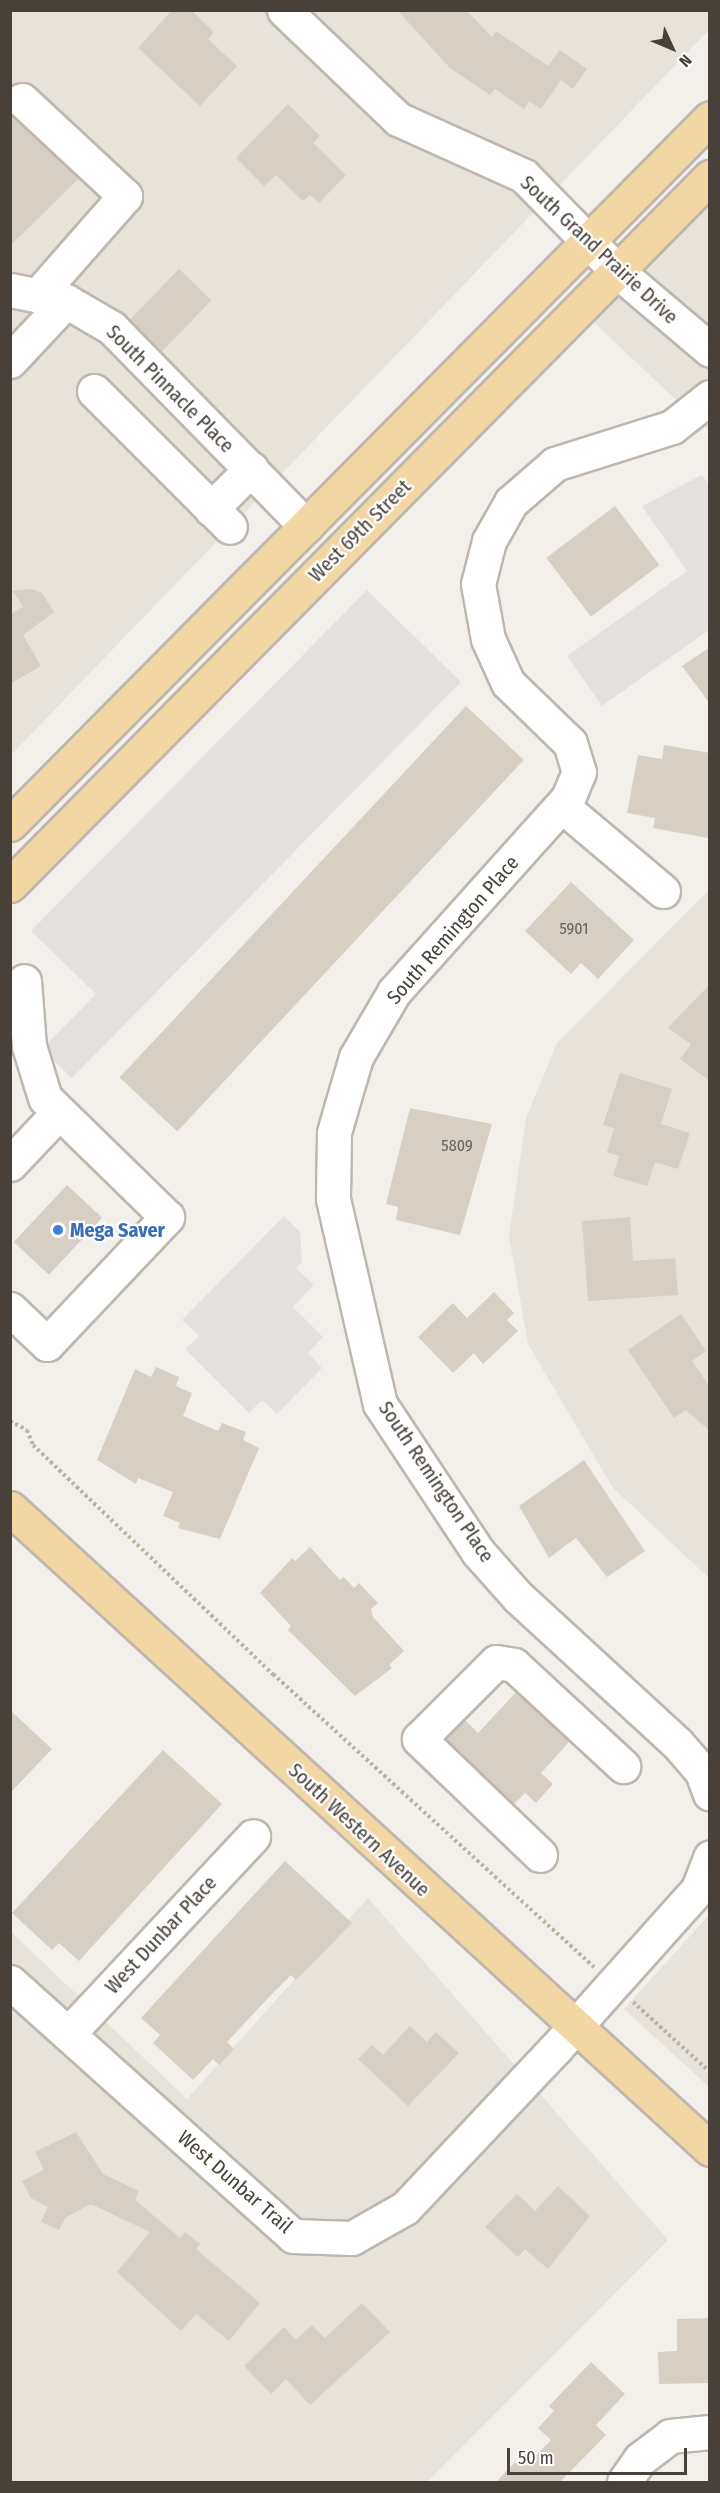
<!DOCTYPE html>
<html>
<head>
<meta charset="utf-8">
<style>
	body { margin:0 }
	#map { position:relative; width:720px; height:2493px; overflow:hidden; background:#f3f0eb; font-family:"Fira Sans Condensed",sans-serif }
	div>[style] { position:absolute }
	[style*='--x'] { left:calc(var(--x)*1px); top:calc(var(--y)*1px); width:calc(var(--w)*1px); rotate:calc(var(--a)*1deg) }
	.residential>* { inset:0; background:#e7e2da }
	.parking>* { inset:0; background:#e3e1df }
	.building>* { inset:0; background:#d7cec4; transform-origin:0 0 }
	.path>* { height:4px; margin-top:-2px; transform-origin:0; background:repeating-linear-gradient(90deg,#beb2a1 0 3px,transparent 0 6px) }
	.roads { filter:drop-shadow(2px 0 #beb7ae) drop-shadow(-2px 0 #beb7ae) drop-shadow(0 2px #beb7ae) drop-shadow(0 -2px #beb7ae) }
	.minor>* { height:33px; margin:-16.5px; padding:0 16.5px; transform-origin:16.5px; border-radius:16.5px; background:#fff }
	.major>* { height:33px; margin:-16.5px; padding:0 16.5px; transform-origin:16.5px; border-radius:16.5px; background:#f2d7a5 }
	.dots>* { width:16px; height:16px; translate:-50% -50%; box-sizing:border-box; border:3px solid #fff; border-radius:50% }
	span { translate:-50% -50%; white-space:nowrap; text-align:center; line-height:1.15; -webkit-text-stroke:4.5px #fff; paint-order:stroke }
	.number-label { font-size:16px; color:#6b645c }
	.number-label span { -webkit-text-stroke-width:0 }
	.street-label { font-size:20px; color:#474139 }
	.shop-label { font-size:20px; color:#366cbe; font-weight:700 }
	.left { translate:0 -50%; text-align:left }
	.frame { position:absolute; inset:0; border:12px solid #474139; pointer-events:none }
	.north { position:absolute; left:642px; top:18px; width:60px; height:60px; -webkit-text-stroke:4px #fff; paint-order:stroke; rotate:134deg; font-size:16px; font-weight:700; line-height:24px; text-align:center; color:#474139 }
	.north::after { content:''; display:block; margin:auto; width:21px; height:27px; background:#474139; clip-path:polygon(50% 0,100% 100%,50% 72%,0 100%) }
	.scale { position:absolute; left:507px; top:2448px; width:180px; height:27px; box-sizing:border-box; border:3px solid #474139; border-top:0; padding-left:8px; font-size:18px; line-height:21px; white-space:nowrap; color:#474139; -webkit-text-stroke:4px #fff; paint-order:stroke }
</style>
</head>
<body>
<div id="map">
	<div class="residential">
		<i style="clip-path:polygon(11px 11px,709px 11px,709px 30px,11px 755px)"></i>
		<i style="clip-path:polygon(709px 190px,709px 431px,586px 315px)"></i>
		<i style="clip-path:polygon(709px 890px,709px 1578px,613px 1488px,528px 1344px,509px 1236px,526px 1118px,557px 1043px)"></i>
		<i style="clip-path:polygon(368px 1898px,668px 2240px,427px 2482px,11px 2482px,10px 1931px,187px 2099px)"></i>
		<i style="clip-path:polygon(709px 1915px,709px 2087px,624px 2009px)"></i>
	</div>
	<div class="parking">
		<i style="clip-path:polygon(702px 475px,710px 486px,709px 630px,602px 706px,567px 656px,687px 571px,642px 506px)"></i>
		<i style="clip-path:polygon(367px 590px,461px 682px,72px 1078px,42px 1049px,96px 994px,31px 931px)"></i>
		<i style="clip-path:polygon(284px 1216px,300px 1232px,302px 1262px,296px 1268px,314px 1285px,293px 1307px,323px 1337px,308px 1353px,322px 1368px,277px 1414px,262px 1400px,249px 1413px,185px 1349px,199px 1336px,182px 1320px)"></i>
	</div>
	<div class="building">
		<i style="clip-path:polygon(172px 10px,191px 10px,214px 32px,208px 39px,237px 66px,200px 106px,138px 48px)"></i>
		<i style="clip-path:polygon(397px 10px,466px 10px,492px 37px,496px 31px,548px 66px,560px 50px,587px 69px,573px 89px,561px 80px,541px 109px,529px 101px,524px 109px,495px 89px,490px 95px,450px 68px)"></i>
		<i style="clip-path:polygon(288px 104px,320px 136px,313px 143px,346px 175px,319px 203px,310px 195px,303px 201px,276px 175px,264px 186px,236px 158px)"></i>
		<i style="clip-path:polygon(10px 115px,79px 178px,10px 246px)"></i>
		<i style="left:179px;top:269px;width:45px;height:71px;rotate:44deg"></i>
		<i style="left:615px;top:506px;width:74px;height:86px;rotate:53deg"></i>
		<i style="clip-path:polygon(31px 589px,42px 593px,54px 612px,23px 635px,41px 666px,10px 684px,10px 615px,23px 607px,13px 591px)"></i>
		<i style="clip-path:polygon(710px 647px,710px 704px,682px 666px)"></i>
		<i style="left:466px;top:706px;width:79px;height:508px;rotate:43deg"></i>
		<i style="clip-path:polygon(664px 745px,710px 753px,708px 838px,653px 828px,655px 818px,627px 813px,638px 755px,662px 759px)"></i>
		<i style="clip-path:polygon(571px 882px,634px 940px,598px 979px,581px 963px,571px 974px,525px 931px)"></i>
		<i style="clip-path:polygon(710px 984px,710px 1081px,680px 1059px,691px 1044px,668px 1028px)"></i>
		<i style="clip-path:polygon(620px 1073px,672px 1089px,661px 1124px,690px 1133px,678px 1169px,655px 1162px,647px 1186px,613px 1176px,619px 1156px,607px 1152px,614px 1128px,603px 1125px)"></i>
		<i style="clip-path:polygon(410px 1108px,492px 1124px,460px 1235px,396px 1220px,398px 1207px,386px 1204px)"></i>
		<i style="left:67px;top:1185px;width:48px;height:78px;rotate:43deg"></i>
		<i style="clip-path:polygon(630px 1217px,633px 1261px,675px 1258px,678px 1295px,588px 1301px,582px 1221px)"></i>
		<i style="clip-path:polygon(494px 1292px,514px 1313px,507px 1320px,518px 1331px,483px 1364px,474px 1353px,453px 1373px,418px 1337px,453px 1303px,467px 1318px)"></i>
		<i style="clip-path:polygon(681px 1314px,706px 1351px,692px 1361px,710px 1387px,710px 1431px,686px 1410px,674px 1418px,628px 1350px)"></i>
		<i style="clip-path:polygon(156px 1367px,179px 1377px,176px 1386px,192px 1393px,183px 1416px,218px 1431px,222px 1423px,246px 1432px,243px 1440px,259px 1448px,220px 1539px,178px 1528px,180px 1523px,163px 1516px,173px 1492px,138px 1478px,136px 1484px,97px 1460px,135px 1369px,151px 1377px)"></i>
		<i style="clip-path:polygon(584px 1460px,645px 1551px,607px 1577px,576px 1538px,549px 1558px,519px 1506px)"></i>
		<i style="clip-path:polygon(310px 1547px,340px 1580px,344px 1577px,354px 1588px,359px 1583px,378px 1603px,371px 1609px,373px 1617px,404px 1651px,389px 1665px,392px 1668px,355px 1696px,288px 1630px,291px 1626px,260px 1593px,292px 1558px,295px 1561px)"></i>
		<i style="clip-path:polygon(516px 1692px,569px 1742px,541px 1773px,553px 1784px,536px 1803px,525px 1793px,514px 1804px,446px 1739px,465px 1720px,478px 1733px)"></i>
		<i style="clip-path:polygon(10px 1710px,52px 1749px,10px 1793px)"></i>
		<i style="clip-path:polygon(163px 1750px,222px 1804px,79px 1961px,59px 1943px,52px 1950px,12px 1913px)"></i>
		<i style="clip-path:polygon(285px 1861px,352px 1923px,296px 1980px,291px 1975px,270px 1996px,227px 2042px,234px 2049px,219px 2065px,213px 2059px,193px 2080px,153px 2043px,160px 2035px,141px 2018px)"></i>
		<i style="clip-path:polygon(410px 2026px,427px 2042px,436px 2032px,459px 2053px,408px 2106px,358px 2059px,372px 2045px,383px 2055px)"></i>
		<i style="clip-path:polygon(76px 2132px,103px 2174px,139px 2191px,135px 2200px,180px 2238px,185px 2232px,200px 2244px,196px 2249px,260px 2303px,229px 2341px,196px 2314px,181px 2331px,117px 2272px,150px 2232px,91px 2204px,66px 2217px,59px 2230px,41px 2222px,48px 2207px,31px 2198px,22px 2181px,44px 2170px,35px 2152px)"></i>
		<i style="clip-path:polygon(558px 2186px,590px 2216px,548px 2269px,525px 2249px,518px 2257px,485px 2227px,517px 2194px,535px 2211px)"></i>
		<i style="clip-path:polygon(362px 2303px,390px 2332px,310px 2405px,286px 2379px,271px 2394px,244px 2366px,284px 2327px,296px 2340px,312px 2325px,325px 2338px)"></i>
		<i style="clip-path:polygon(710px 2318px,710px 2383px,659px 2384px,658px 2352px,677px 2351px,677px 2319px)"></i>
		<i style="clip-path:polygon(591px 2362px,625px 2394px,596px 2425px,606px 2435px,560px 2482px,496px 2482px,518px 2459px,526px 2466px,551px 2440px,538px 2428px,554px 2411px,549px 2406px)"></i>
	</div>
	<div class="path">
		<i style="--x:10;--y:1421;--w:19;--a:28"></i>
		<i style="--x:27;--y:1430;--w:16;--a:68"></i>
		<i style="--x:33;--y:1445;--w:332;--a:43.7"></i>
		<i style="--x:273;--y:1674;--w:435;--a:42.4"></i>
		<i style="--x:633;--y:2002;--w:104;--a:42.3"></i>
	</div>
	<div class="roads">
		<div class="minor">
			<i style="--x:284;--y:10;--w:158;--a:43.7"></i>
			<i style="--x:398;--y:119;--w:138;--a:24.3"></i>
			<i style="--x:524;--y:176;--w:133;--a:45.6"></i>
			<i style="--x:617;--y:271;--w:122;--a:40.3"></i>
			<i style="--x:22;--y:100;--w:141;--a:43"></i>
			<i style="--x:125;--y:196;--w:132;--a:131.3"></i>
			<i style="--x:10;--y:290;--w:57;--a:11.1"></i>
			<i style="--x:66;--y:301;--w:53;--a:30.4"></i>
			<i style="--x:112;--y:328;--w:277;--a:45.6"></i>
			<i style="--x:10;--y:361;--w:82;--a:-47"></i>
			<i style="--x:94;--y:391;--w:192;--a:45"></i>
			<i style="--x:710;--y:397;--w:48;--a:141.7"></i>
			<i style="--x:672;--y:427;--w:123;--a:162.5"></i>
			<i style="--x:555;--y:464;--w:58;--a:139.2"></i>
			<i style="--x:511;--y:502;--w:45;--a:119.4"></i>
			<i style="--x:489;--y:541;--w:44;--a:104.3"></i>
			<i style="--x:478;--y:584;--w:56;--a:79.7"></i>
			<i style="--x:488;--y:639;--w:48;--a:65.6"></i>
			<i style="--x:508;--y:683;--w:86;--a:44.1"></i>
			<i style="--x:570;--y:743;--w:30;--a:73"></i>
			<i style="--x:579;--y:772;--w:28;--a:113"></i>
			<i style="--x:568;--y:798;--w:261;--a:131.9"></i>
			<i style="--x:394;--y:992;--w:75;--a:120.3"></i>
			<i style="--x:356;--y:1057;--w:53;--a:106.4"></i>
			<i style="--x:341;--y:1108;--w:26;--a:106"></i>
			<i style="--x:334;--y:1133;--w:66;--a:90.9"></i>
			<i style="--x:333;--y:1199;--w:210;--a:77.1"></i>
			<i style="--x:380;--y:1404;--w:178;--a:56.5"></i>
			<i style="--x:478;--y:1552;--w:60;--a:48.4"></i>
			<i style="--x:518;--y:1597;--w:216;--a:42.6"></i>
			<i style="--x:677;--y:1743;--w:38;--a:49"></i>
			<i style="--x:702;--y:1772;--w:23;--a:70"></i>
			<i style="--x:211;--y:509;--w:57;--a:-45"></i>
			<i style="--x:562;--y:806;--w:132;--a:40.1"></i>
			<i style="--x:10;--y:1164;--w:71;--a:-46.7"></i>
			<i style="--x:10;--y:1309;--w:51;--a:43.4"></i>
			<i style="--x:47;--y:1344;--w:175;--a:-46.6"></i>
			<i style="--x:167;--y:1217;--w:170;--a:-135.7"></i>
			<i style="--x:45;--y:1098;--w:54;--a:-107.1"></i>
			<i style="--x:29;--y:1046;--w:65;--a:-94.4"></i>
			<i style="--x:540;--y:1855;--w:168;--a:-136.2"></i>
			<i style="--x:419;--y:1739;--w:109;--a:-45"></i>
			<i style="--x:496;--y:1662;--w:18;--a:9"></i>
			<i style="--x:514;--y:1665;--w:149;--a:42.8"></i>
			<i style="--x:10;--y:1982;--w:380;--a:41.9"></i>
			<i style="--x:293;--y:2236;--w:59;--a:1.9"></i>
			<i style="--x:352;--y:2238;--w:61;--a:-29.5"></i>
			<i style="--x:405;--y:2208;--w:219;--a:-46.7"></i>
			<i style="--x:555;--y:2049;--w:215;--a:-48.2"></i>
			<i style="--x:698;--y:1889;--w:34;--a:-69"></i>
			<i style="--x:68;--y:2034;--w:271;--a:-46.9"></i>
			<i style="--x:624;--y:2482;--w:28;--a:-55"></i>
			<i style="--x:640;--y:2459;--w:38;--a:-37"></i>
			<i style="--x:670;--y:2436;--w:40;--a:-5.7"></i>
		</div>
		<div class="major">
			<i style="--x:10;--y:824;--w:994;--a:-45.24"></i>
			<i style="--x:10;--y:885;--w:996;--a:-45.33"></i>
			<i style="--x:10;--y:1508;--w:949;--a:42.48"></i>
		</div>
	</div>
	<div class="dots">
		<i style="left:58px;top:1230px;background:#3f7fe0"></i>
	</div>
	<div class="number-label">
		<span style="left:574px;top:929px">5901</span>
		<span style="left:457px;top:1146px">5809</span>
	</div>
	<div class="street-label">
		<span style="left:599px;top:250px;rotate:43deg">South Grand Prairie Drive</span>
		<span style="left:170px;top:389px;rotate:45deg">South Pinnacle Place</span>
		<span style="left:360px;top:531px;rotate:-45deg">West 69th Street</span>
		<span style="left:453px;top:930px;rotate:-49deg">South Remington Place</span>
		<span style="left:436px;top:1482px;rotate:56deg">South Remington Place</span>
		<span style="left:359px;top:1830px;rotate:43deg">South Western Avenue</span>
		<span style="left:161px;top:1935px;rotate:-47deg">West Dunbar Place</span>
		<span style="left:235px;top:2182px;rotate:41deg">West Dunbar Trail</span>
	</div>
	<div class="shop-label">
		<span class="left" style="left:70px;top:1230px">Mega Saver</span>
	</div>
	<div class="frame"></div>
	<div class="north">N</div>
	<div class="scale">50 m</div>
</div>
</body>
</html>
